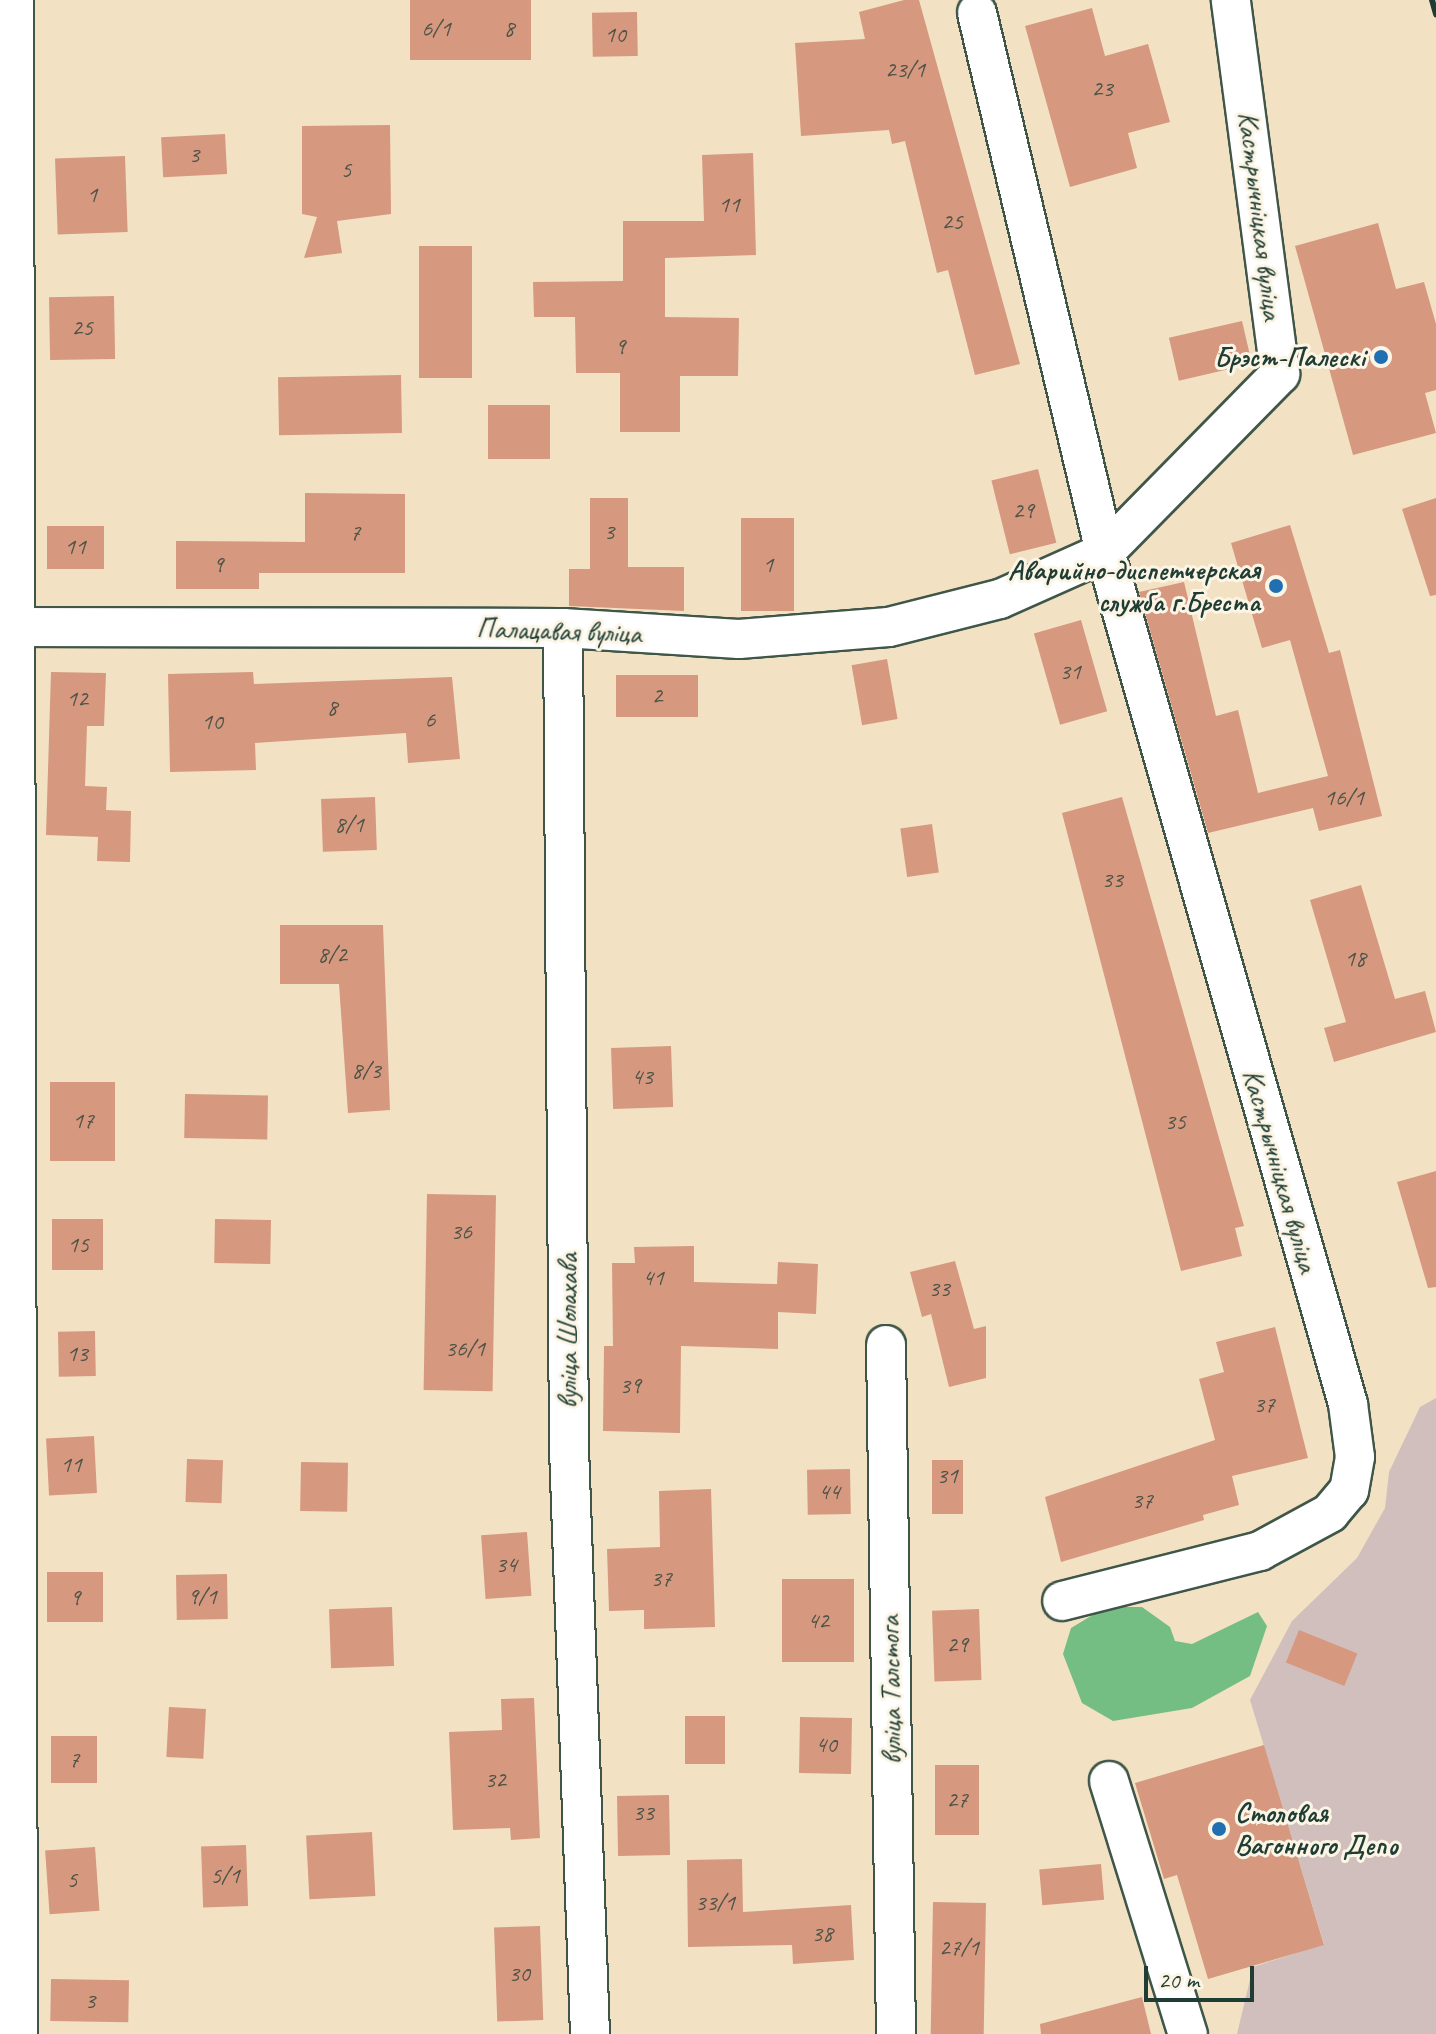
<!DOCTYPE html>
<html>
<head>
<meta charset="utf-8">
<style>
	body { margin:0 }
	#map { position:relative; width:1436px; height:2034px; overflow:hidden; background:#f2e2c3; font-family:Caveat,sans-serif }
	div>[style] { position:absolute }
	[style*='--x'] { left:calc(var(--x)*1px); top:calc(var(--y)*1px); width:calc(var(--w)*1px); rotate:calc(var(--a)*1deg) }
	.industrial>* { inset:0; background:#d1bfbd }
	.forest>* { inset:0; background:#74be84 }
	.building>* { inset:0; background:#d6987f; transform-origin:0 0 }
	.roads { filter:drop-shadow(2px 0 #3f5649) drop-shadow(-2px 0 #3f5649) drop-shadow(0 2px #3f5649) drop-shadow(0 -2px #3f5649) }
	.street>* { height:38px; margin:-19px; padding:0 19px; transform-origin:19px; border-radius:19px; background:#fff }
	.rail>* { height:6px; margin:-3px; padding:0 3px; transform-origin:3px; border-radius:3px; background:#1f3d34 }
	.dots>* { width:22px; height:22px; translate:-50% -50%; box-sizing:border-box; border:4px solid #fcf5e5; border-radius:50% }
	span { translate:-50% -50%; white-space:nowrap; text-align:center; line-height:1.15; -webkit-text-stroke:6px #fcf5e5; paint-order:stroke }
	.number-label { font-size:24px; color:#4d5447 }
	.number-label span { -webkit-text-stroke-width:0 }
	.street-label { font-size:28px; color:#1f3d34 }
	.poi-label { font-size:28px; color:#1f3d34; font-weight:700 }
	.right { translate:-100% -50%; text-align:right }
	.left { translate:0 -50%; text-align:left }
	.scale { position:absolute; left:1144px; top:1966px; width:110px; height:36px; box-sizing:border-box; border:4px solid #1f3d34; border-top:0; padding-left:10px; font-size:24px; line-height:28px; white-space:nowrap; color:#1f3d34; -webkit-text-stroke:6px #fcf5e5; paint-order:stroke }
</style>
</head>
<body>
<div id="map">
	<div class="industrial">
		<i style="clip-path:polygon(1436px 1398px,1436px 2034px,1237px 2034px,1253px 1967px,1324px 1944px,1250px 1700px,1292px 1621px,1357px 1558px,1385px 1508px,1389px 1472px,1420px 1407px)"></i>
	</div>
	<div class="forest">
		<i style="clip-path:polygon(1106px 1607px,1142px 1607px,1170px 1627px,1175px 1641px,1192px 1644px,1258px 1612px,1267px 1626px,1250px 1676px,1192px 1708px,1113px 1721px,1082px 1703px,1063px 1654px,1071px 1628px)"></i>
	</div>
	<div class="building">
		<i style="left:410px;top:0;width:121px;height:60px"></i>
		<i style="clip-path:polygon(904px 0,919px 0,1020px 364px,975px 375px,948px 270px,937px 273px,905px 141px,892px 144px,889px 130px,801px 136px,795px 43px,865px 39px,859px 12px)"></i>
		<i style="clip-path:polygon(1092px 8px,1105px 56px,1148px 44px,1170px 122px,1128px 133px,1137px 168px,1070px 187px,1025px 26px)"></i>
		<i style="left:637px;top:12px;width:44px;height:45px;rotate:89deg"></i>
		<i style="clip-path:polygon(390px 125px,391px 214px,337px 221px,342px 253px,304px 258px,317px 217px,302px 214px,302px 126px)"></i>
		<i style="left:225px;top:134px;width:40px;height:64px;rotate:87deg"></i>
		<i style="clip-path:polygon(753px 153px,756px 255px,665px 258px,665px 317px,739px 318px,738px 376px,680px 376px,680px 432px,620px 432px,620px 373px,576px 373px,575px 317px,534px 317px,533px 282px,623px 281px,623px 221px,704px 221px,702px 155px)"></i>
		<i style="left:125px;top:156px;width:76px;height:70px;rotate:88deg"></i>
		<i style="clip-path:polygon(1378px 223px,1396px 289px,1424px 282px,1436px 324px,1436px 390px,1425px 393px,1436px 433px,1353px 455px,1295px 246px)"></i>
		<i style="left:419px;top:246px;width:53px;height:132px"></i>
		<i style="left:114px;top:296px;width:63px;height:65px;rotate:89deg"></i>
		<i style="left:1242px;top:321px;width:44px;height:75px;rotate:77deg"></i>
		<i style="left:401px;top:375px;width:58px;height:123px;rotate:89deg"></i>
		<i style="left:488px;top:405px;width:62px;height:54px"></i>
		<i style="left:1038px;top:469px;width:76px;height:48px;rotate:76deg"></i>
		<i style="clip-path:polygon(305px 493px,405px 494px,405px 573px,259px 573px,259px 589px,176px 589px,176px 541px,305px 542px)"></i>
		<i style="clip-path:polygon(590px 498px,628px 498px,628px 567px,684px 567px,684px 611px,569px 606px,569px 569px,590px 569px)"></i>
		<i style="clip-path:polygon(1436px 498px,1436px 595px,1430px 596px,1402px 509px)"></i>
		<i style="left:741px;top:518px;width:53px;height:93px"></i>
		<i style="clip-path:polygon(1290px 525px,1329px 653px,1340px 650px,1382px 816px,1319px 831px,1313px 808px,1208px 833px,1139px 592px,1184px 582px,1216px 716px,1238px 710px,1258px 793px,1328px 776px,1290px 640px,1262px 648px,1231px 543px)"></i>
		<i style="left:47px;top:526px;width:57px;height:43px"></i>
		<i style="left:1081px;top:620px;width:95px;height:49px;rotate:74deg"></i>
		<i style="left:887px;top:659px;width:61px;height:36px;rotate:80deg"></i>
		<i style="clip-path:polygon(51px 672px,106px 673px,104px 726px,87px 726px,85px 786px,107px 787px,106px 810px,131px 811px,130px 862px,97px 861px,98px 837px,46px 835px)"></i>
		<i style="clip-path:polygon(253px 672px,254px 684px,452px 677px,460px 759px,408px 763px,406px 733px,255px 743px,256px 770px,170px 772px,168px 674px)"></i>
		<i style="left:698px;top:675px;width:42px;height:82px;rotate:90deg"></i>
		<i style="left:375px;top:797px;width:53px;height:54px;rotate:88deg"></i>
		<i style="clip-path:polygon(1122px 797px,1244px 1226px,1235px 1228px,1242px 1256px,1181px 1271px,1062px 813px)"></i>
		<i style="left:932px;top:824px;width:49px;height:32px;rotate:82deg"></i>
		<i style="clip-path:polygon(1361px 885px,1395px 999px,1425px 991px,1436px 1032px,1334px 1062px,1324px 1028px,1346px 1022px,1310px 900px)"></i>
		<i style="clip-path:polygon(280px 925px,383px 925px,390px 1110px,348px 1113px,339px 984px,280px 984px)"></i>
		<i style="left:671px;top:1046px;width:61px;height:60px;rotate:88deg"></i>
		<i style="left:50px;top:1082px;width:65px;height:79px"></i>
		<i style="left:185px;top:1094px;width:83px;height:44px;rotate:1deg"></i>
		<i style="clip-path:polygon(1436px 1171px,1436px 1287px,1428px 1288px,1397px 1182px)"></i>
		<i style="left:427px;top:1194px;width:69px;height:196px;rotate:1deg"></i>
		<i style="left:52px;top:1219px;width:51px;height:51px"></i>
		<i style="left:215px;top:1219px;width:56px;height:44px;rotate:1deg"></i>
		<i style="clip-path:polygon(694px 1246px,694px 1282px,777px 1284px,778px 1262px,818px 1264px,816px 1314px,778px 1312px,778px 1349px,681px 1346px,680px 1433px,603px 1431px,604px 1346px,613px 1346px,612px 1263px,635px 1263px,634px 1247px)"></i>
		<i style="clip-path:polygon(955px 1261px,974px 1329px,986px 1326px,986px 1378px,949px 1387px,931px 1314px,922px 1317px,910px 1272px)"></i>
		<i style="clip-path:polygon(1275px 1327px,1308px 1458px,1232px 1476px,1239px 1505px,1203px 1515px,1204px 1520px,1061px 1562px,1045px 1497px,1215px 1440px,1199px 1379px,1224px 1372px,1216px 1342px)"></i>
		<i style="left:95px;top:1331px;width:45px;height:37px;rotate:89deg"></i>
		<i style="left:94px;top:1436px;width:57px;height:48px;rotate:87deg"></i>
		<i style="left:187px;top:1459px;width:36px;height:43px;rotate:2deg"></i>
		<i style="left:932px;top:1460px;width:31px;height:54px"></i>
		<i style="left:301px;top:1462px;width:47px;height:49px;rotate:1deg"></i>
		<i style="left:850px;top:1469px;width:45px;height:43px;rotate:89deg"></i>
		<i style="clip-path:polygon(711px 1489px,715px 1627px,644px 1629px,644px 1610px,609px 1611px,607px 1549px,660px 1547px,659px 1491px)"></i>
		<i style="left:527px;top:1532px;width:64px;height:46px;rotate:86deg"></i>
		<i style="left:103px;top:1572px;width:50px;height:56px;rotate:90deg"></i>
		<i style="left:227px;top:1574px;width:45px;height:51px;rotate:89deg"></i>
		<i style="left:782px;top:1579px;width:72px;height:83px"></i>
		<i style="left:392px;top:1607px;width:59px;height:63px;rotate:88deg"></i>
		<i style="left:979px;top:1609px;width:71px;height:47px;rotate:88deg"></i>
		<i style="left:1299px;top:1630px;width:63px;height:35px;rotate:22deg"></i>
		<i style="clip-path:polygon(534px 1698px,540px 1838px,511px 1840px,510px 1828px,453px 1830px,449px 1732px,502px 1730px,501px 1699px)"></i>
		<i style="left:169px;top:1707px;width:37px;height:50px;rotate:3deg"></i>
		<i style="left:685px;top:1716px;width:40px;height:48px"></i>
		<i style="left:800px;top:1717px;width:52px;height:56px;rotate:1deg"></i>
		<i style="left:51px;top:1736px;width:46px;height:47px"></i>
		<i style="clip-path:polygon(1264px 1745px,1324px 1945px,1208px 1979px,1177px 1875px,1164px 1879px,1135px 1783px)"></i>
		<i style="left:935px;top:1765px;width:44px;height:70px"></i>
		<i style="left:669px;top:1795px;width:60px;height:52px;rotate:89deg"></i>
		<i style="left:372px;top:1832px;width:64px;height:66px;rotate:87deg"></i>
		<i style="left:246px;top:1845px;width:61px;height:45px;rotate:88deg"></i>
		<i style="left:95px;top:1847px;width:64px;height:50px;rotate:86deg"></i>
		<i style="clip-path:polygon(742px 1859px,743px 1912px,851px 1905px,854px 1960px,793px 1964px,792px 1945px,688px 1947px,687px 1860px)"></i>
		<i style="left:1101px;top:1864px;width:36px;height:62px;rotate:85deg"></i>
		<i style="left:933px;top:1902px;width:53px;height:132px;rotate:1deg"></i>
		<i style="left:540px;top:1926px;width:94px;height:46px;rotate:88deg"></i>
		<i style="left:51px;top:1979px;width:78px;height:42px;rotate:1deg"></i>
		<i style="clip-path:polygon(1142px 1997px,1151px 2034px,1041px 2034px,1040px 2024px)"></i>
	</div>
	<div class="roads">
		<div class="street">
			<i style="--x:14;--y:0;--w:2034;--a:89.89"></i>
			<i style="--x:977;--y:13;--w:554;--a:76.64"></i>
			<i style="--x:1105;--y:552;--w:886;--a:74.08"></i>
			<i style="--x:1348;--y:1404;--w:53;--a:82.5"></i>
			<i style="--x:1355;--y:1457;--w:34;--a:100"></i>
			<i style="--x:1349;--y:1490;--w:30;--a:130"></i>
			<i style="--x:1330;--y:1513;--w:80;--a:151.5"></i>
			<i style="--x:1260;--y:1551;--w:204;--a:165.8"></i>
			<i style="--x:0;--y:627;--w:563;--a:0.1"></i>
			<i style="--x:563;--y:628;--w:176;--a:3.6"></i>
			<i style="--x:739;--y:639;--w:150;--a:-4.6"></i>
			<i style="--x:889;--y:627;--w:114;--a:-14.2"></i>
			<i style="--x:1000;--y:599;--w:115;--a:-24.1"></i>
			<i style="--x:1105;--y:552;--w:250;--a:-45.5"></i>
			<i style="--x:1280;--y:374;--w:377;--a:-97.5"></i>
			<i style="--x:563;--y:628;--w:820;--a:89.58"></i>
			<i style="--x:569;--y:1448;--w:586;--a:87.95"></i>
			<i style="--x:886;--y:1345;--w:689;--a:89.17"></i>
			<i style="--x:1109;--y:1781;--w:265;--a:72.7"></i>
		</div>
	</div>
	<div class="rail">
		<i style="--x:1432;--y:0;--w:15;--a:74"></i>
	</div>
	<div class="dots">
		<i style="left:1381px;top:357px;background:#1f6fb2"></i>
		<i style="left:1276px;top:586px;background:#1f6fb2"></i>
		<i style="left:1219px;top:1829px;background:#1f6fb2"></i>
	</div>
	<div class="number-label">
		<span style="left:436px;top:29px">6/1</span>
		<span style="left:509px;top:29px">8</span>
		<span style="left:615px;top:35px">10</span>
		<span style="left:905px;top:70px">23/1</span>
		<span style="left:1102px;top:89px">23</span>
		<span style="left:194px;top:155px">3</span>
		<span style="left:346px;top:170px">5</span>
		<span style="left:92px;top:195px">1</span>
		<span style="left:729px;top:205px">11</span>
		<span style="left:952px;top:222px">25</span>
		<span style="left:82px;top:328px">25</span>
		<span style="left:620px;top:347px">9</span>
		<span style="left:1023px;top:511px">29</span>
		<span style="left:609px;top:532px">3</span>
		<span style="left:355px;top:533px">7</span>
		<span style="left:75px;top:547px">11</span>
		<span style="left:218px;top:565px">9</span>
		<span style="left:768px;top:565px">1</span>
		<span style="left:1070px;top:672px">31</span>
		<span style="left:657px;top:696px">2</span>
		<span style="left:77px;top:699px">12</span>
		<span style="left:332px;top:708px">8</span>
		<span style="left:430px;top:720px">6</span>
		<span style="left:212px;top:722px">10</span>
		<span style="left:1344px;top:798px">16/1</span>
		<span style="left:349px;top:825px">8/1</span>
		<span style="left:1112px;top:880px">33</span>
		<span style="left:332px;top:955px">8/2</span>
		<span style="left:1355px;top:959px">18</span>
		<span style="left:366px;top:1071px">8/3</span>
		<span style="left:642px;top:1077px">43</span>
		<span style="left:83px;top:1121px">17</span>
		<span style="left:1175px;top:1122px">35</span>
		<span style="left:461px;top:1232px">36</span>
		<span style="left:78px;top:1245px">15</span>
		<span style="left:653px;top:1278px">41</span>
		<span style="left:939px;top:1289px">33</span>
		<span style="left:465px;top:1349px">36/1</span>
		<span style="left:77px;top:1354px">13</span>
		<span style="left:630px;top:1386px">39</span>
		<span style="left:1264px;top:1405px">37</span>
		<span style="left:71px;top:1465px">11</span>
		<span style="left:947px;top:1476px">31</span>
		<span style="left:829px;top:1492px">44</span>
		<span style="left:1142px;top:1501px">37</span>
		<span style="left:506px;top:1565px">34</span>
		<span style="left:661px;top:1579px">37</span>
		<span style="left:202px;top:1597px">9/1</span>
		<span style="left:75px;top:1598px">9</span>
		<span style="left:818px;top:1621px">42</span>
		<span style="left:957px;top:1645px">29</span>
		<span style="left:826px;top:1745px">40</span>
		<span style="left:74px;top:1760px">7</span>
		<span style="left:495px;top:1780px">32</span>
		<span style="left:957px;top:1800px">27</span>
		<span style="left:643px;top:1813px">33</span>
		<span style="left:225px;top:1876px">5/1</span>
		<span style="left:72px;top:1880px">5</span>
		<span style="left:715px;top:1903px">33/1</span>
		<span style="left:822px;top:1934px">38</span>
		<span style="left:959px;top:1948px">27/1</span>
		<span style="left:519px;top:1974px">30</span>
		<span style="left:90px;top:2001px">3</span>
	</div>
	<div class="street-label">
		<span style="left:1260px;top:216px;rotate:83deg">Кастрычніцкая вуліца</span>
		<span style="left:559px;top:631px;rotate:2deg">Палацавая вуліца</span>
		<span style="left:1280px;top:1171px;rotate:74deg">Кастрычніцкая вуліца</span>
		<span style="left:568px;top:1331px;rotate:-90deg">вуліца Шолахава</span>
		<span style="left:891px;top:1690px;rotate:-91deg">вуліца Талстога</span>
	</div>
	<div class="poi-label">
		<span class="right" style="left:1365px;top:357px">Брэст-Палескі</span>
		<span class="right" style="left:1260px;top:586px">Аварийно-диспетчерская<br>служба г.Бреста</span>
		<span class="left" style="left:1235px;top:1829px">Столовая<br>Вагонного Депо</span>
	</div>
	<div class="scale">20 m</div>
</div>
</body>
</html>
